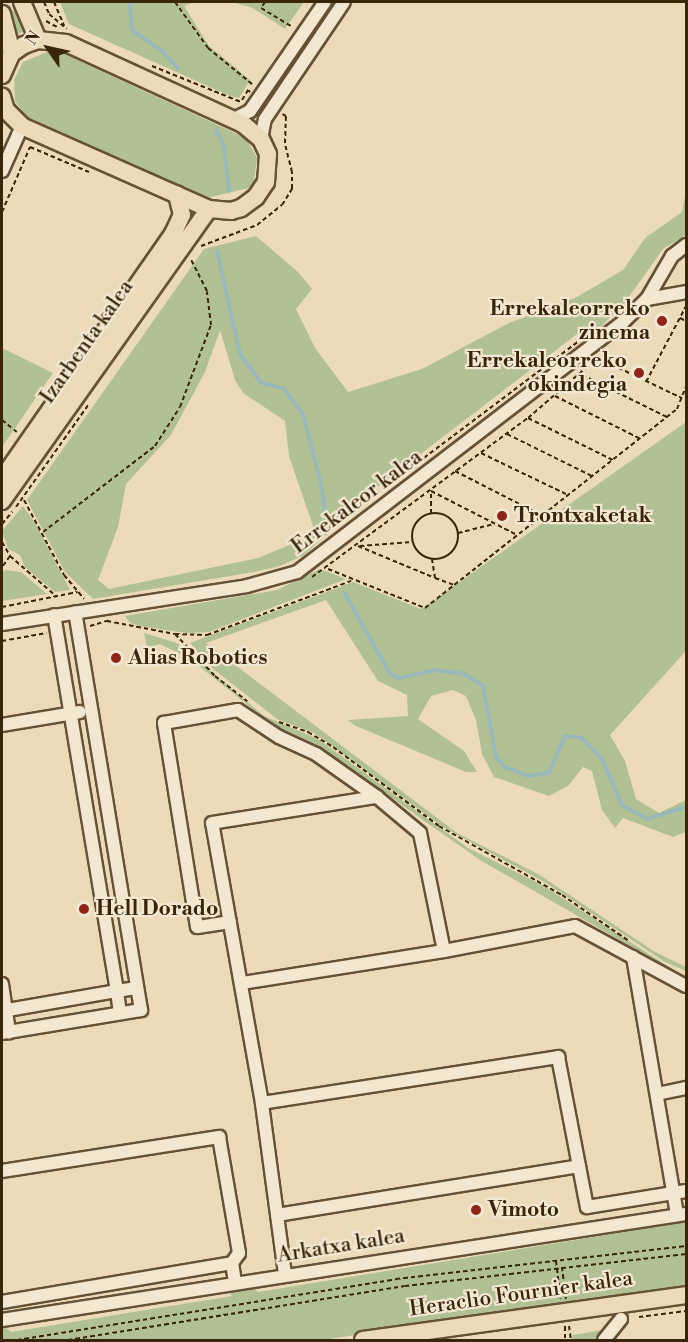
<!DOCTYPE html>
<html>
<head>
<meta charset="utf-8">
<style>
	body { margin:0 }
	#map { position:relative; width:688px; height:1342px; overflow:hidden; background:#ebdbb9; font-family:"Libre Bodoni",serif }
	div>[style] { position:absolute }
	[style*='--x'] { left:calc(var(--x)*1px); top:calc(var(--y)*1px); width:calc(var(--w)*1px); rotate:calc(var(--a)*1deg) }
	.green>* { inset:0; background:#b1c194; transform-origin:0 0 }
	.stream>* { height:4px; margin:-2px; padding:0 2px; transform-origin:2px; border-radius:2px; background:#9bb9b8 }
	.path>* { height:2px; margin-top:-1px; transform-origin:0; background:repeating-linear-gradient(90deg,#392508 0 4.5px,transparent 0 7.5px) }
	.path>.ring { margin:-1px; padding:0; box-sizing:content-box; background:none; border:2px solid #392508; border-radius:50% }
	.roads { filter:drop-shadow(2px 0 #665234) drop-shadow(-2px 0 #665234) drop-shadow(0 2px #665234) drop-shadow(0 -2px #665234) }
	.minor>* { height:12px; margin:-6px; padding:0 6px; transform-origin:6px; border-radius:6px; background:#f2e8d2 }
	.major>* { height:16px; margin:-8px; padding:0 8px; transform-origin:8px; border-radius:8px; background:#ebdbb9 }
	.dots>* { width:16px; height:16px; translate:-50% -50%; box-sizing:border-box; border:3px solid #f2e8d2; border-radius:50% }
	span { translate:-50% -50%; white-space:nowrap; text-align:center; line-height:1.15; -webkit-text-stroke:4.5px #f2e8d2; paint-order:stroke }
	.poi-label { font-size:21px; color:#392508; font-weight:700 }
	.right { translate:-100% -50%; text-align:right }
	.left { translate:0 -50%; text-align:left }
	.street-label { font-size:21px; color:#392508 }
	.frame { position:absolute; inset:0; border:3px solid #392508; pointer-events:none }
	.north { position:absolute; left:18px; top:18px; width:60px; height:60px; -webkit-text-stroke:4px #f2e8d2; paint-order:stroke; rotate:304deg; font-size:16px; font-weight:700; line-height:24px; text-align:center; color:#392508 }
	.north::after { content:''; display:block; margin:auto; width:21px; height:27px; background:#392508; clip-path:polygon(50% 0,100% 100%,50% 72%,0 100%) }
</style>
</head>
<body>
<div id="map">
	<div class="green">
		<i style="clip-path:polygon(60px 2px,194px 2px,184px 6px,209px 46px,250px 80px,239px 98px,230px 96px,69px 24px)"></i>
		<i style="clip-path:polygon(232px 2px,304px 2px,285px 29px,253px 8px)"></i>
		<i style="left:16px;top:10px;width:23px;height:10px;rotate:70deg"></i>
		<i style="clip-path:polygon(47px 52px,62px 53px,237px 134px,247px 140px,257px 158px,254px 181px,249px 188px,207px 198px,27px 117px,15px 101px,14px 80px,23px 62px)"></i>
		<i style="clip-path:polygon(evenodd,686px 191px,686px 235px,663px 249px,624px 304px,592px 335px,577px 334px,332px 522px,329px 533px,304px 555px,280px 566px,254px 572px,93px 599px,65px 572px,27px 500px,204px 249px,256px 236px,298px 272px,312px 289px,296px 309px,315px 348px,348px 392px,422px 369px,509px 323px,575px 298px,623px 270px,645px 238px,682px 212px,686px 191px,220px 330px,235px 380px,243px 393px,285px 421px,289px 456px,313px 526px,311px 536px,258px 558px,109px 589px,98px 580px,118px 527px,126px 484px,171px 435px,205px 372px,220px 330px)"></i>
		<i style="clip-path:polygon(2px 348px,53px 373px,2px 447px)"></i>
		<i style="clip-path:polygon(686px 422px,686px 651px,610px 735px,625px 761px,636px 799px,659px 813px,686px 800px,686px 832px,673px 837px,623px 818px,615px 828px,602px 810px,592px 771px,583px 767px,568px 786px,549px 796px,494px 777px,482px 754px,476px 720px,466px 696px,453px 690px,431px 696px,418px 719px,464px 751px,477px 772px,466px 772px,356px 726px,348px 720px,408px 716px,407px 695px,378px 681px,326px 600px,206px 643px,457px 833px,538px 874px,655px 952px,686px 967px,686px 971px,665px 962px,546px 883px,443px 827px,314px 733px,277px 719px,212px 668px,190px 643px,353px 582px,421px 609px)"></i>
		<i style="clip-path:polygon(23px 506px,37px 526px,70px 590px,55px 592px,25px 567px,20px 555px,8px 549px,2px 531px)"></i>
		<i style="clip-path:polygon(320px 569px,346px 579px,209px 632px,186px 633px,140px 626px,130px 623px,125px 616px,277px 590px)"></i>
		<i style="clip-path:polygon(5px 570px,21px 572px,47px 594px,2px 601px,2px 573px)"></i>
		<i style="clip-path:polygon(144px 633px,177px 643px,264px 716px,318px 739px,468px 848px,544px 886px,686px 978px,480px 860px,372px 784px,302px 739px,278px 729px,189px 658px,160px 644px,147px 648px)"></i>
		<i style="clip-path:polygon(686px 1222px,686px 1289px,569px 1302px,323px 1340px,2px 1340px,2px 1325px,11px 1332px,232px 1296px,228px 1290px,252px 1286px,258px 1292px)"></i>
		<i style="clip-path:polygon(609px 1329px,600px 1340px,572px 1340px,573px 1335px)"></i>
	</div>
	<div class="stream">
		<i style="--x:130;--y:2;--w:28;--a:86"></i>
		<i style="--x:132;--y:30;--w:37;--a:35"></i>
		<i style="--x:162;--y:51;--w:23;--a:47"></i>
		<i style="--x:216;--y:130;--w:18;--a:63"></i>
		<i style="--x:224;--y:146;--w:45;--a:83.7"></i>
		<i style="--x:217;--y:251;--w:106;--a:77.4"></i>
		<i style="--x:240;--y:354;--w:34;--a:54"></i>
		<i style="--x:260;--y:382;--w:25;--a:16"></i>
		<i style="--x:284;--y:389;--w:31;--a:53"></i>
		<i style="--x:303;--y:414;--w:76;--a:75.6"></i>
		<i style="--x:322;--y:488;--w:35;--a:83"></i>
		<i style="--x:345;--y:594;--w:92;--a:60.6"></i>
		<i style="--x:390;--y:674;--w:10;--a:24"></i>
		<i style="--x:399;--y:678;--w:39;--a:-12"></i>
		<i style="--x:437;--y:670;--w:27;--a:8"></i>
		<i style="--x:464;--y:674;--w:22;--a:32"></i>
		<i style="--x:483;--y:686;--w:72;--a:79.6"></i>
		<i style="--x:496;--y:757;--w:13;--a:48"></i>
		<i style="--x:505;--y:767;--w:25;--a:21"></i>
		<i style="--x:528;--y:776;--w:21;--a:-8"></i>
		<i style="--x:549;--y:773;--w:40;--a:-66.6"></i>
		<i style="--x:565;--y:736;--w:17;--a:7"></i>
		<i style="--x:582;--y:738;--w:29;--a:46"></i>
		<i style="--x:602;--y:759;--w:50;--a:66.5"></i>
		<i style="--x:622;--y:805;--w:29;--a:29"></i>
		<i style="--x:647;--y:819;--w:41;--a:-17.1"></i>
	</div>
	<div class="path">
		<i style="--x:44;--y:2;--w:13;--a:67"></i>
		<i style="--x:49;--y:14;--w:23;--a:40"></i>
		<i style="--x:54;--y:2;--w:26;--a:67"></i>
		<i style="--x:175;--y:2;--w:57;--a:54.3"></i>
		<i style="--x:208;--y:48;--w:57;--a:39.3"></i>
		<i style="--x:265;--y:2;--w:7;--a:124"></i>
		<i style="--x:261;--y:8;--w:37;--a:31"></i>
		<i style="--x:46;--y:21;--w:15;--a:28"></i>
		<i style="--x:152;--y:66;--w:96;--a:22"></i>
		<i style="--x:242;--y:100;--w:12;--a:-59"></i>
		<i style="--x:248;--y:90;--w:3;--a:45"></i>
		<i style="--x:2;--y:212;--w:71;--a:-66.7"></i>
		<i style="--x:30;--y:147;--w:64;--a:23"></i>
		<i style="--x:201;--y:246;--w:60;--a:-20.6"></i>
		<i style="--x:257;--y:225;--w:32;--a:-39"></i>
		<i style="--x:282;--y:205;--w:19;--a:-58"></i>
		<i style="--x:292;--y:189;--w:17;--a:-90"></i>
		<i style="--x:292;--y:172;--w:30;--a:-104"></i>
		<i style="--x:285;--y:143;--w:27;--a:-88"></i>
		<i style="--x:286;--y:116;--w:4;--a:-153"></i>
		<i style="--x:680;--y:318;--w:7;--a:27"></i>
		<i style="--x:598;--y:358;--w:93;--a:25.5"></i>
		<i style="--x:582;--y:375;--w:95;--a:26.3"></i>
		<i style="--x:646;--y:382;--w:86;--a:-62.2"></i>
		<i style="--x:555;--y:396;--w:94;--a:26.6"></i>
		<i style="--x:528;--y:418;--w:95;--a:26.3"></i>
		<i style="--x:2;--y:420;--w:19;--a:39"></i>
		<i style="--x:507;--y:434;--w:95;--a:26.3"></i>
		<i style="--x:481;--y:453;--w:97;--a:25.8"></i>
		<i style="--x:455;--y:471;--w:97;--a:27.1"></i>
		<i style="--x:431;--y:491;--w:97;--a:27.1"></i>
		<i style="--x:24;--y:500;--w:85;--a:61.9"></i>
		<i style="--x:64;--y:575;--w:31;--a:50"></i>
		<i style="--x:16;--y:507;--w:126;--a:-54.7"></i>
		<i class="ring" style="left:412px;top:513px;width:44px;height:44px"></i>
		<i style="--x:355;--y:513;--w:3;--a:-162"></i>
		<i style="--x:352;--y:512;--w:291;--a:-37"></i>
		<i style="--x:431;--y:513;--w:22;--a:-90"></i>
		<i style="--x:2;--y:524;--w:16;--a:-50"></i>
		<i style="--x:43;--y:532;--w:141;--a:-37.5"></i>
		<i style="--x:155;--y:446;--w:46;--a:-57.3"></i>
		<i style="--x:180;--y:407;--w:88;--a:-69.3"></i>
		<i style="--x:211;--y:325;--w:34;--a:-97"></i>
		<i style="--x:207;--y:291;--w:35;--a:-117"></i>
		<i style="--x:458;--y:533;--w:36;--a:-14"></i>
		<i style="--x:2;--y:542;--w:16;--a:60"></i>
		<i style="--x:10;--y:556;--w:14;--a:126"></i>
		<i style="--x:358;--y:546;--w:83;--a:22.6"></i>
		<i style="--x:435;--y:578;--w:19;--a:-99"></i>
		<i style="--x:360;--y:546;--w:52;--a:-4.4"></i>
		<i style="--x:10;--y:556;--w:62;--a:41.1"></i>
		<i style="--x:328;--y:569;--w:105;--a:21.9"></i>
		<i style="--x:425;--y:608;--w:321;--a:-38.3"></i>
		<i style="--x:677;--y:409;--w:24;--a:-68"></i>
		<i style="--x:312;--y:577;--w:268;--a:-36.4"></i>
		<i style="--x:528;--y:418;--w:98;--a:-40.9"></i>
		<i style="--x:435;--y:578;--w:20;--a:20"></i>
		<i style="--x:2;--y:607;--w:77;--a:-11.2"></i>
		<i style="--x:107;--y:621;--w:69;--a:10.8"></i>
		<i style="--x:175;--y:634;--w:32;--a:2"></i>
		<i style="--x:207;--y:635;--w:154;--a:-20.6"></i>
		<i style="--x:90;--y:626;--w:21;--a:-17"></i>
		<i style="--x:175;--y:634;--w:58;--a:46.4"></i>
		<i style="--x:215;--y:676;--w:41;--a:38"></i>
		<i style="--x:2;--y:641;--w:45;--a:-10.3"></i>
		<i style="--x:279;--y:722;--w:31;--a:19"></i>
		<i style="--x:308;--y:732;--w:29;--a:31"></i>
		<i style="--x:333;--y:747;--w:132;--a:36.7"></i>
		<i style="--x:439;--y:826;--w:141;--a:29.3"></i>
		<i style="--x:562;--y:895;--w:81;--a:34.5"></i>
		<i style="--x:556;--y:1261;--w:38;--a:83"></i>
		<i style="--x:562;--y:1267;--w:32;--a:83"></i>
		<i style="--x:639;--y:1317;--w:47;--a:-7.3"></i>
		<i style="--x:565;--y:1326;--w:14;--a:90"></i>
		<i style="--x:569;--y:1326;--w:14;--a:82"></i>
		<i style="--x:17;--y:1340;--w:384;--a:-9.1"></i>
		<i style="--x:396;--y:1279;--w:292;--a:-6.5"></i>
		<i style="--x:68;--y:1340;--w:341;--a:-9.1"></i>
		<i style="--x:405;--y:1286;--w:283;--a:-6.5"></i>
	</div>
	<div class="roads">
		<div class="minor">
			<i style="--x:234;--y:119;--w:18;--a:-27"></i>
			<i style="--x:250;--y:111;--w:132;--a:-55.5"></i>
			<i style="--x:261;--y:139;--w:20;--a:-79"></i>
			<i style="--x:265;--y:119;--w:141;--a:-56"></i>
			<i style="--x:2;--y:171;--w:49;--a:-66"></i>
			<i style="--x:647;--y:299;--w:40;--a:-10"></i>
			<i style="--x:2;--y:624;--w:248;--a:-8.8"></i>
			<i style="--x:247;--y:586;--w:52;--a:-15.6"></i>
			<i style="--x:297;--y:572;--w:411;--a:-37.5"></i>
			<i style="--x:623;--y:322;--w:33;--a:-44"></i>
			<i style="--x:647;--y:299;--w:50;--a:-59.8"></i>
			<i style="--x:672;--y:256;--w:18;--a:-38"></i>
			<i style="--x:2;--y:725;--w:79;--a:-9.5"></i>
			<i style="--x:230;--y:922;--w:33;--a:171"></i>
			<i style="--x:197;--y:927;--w:207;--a:-99.2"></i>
			<i style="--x:164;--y:723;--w:75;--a:-10"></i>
			<i style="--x:238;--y:710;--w:49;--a:33.4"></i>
			<i style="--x:279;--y:737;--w:41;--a:24.7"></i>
			<i style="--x:316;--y:754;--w:75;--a:35.2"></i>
			<i style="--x:377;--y:797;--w:56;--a:39.9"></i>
			<i style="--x:420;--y:833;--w:120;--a:78.5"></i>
			<i style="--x:444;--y:951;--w:205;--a:171"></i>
			<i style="--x:444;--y:951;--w:133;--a:-10.8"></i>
			<i style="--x:575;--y:926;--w:126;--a:28.4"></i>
			<i style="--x:633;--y:957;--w:262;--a:80.3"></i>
			<i style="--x:2;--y:984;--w:49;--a:81.7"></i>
			<i style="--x:2;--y:1011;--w:117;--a:-9.9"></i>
			<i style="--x:117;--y:991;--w:381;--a:-99.5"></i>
			<i style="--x:120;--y:1013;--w:22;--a:-98"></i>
			<i style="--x:117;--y:991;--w:20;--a:-9"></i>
			<i style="--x:2;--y:1033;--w:141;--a:-9.4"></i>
			<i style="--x:141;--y:1010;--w:403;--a:-99.4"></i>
			<i style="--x:657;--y:1094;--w:30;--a:-12"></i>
			<i style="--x:262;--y:1103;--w:300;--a:-8.8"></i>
			<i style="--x:558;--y:1057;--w:153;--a:79.1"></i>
			<i style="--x:587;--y:1207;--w:100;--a:-9.2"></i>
			<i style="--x:2;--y:1171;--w:220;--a:-8.9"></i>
			<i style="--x:219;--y:1137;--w:118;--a:80.2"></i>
			<i style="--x:239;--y:1253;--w:12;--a:125"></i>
			<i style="--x:277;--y:1215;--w:306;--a:-9.2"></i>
			<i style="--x:285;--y:1274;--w:173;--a:-97.7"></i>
			<i style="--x:262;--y:1103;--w:284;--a:-100.1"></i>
			<i style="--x:212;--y:823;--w:167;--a:-9"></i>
			<i style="--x:2;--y:1302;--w:233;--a:-9.6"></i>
			<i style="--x:232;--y:1263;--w:19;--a:81"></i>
			<i style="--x:2;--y:1320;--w:692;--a:-8.81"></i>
			<i style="--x:604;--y:1340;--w:27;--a:-51"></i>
		</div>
		<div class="major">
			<i style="--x:22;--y:2;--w:41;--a:67.2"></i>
			<i style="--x:2;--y:14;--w:40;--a:75.6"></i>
			<i style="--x:2;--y:75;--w:24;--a:-66"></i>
			<i style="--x:12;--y:53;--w:14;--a:-34"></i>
			<i style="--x:24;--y:45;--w:15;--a:-20"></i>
			<i style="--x:38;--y:40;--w:28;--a:6"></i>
			<i style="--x:66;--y:43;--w:195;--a:24.6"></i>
			<i style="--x:243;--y:124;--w:23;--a:40"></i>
			<i style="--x:261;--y:139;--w:17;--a:65"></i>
			<i style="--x:268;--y:154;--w:28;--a:94"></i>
			<i style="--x:266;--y:182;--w:18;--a:124"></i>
			<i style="--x:256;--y:197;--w:19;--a:144"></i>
			<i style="--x:241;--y:208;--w:10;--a:163"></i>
			<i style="--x:231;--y:211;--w:22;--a:-175"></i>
			<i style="--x:209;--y:209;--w:205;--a:-156.1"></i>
			<i style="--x:22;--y:126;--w:23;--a:-135"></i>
			<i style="--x:6;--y:110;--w:14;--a:-107"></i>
			<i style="--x:2;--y:479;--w:299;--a:-55.1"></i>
			<i style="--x:173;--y:234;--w:21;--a:-65"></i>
			<i style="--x:182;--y:215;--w:21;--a:-104"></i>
			<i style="--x:2;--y:501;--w:358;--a:-54.7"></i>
			<i style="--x:363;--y:1340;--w:326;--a:-7.9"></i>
		</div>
	</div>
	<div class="dots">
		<i style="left:662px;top:321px;background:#8f2418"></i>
		<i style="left:639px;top:373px;background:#8f2418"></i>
		<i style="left:502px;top:516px;background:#8f2418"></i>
		<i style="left:116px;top:658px;background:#8f2418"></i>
		<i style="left:84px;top:909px;background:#8f2418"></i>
		<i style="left:476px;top:1210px;background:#8f2418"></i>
	</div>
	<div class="poi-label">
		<span class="right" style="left:650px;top:321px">Errekaleorreko<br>zinema</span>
		<span class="right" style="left:627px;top:373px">Errekaleorreko<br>okindegia</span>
		<span class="left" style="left:514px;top:516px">Trontxaketak</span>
		<span class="left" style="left:128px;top:658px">Alias Robotics</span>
		<span class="left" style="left:96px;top:909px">Hell Dorado</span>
		<span class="left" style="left:488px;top:1210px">Vimoto</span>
	</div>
	<div class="street-label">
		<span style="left:87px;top:342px;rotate:-55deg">Izarbenta kalea</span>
		<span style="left:357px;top:502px;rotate:-37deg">Errekaleor kalea</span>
		<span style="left:341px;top:1246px;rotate:-9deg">Arkatxa kalea</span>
		<span style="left:521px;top:1294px;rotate:-8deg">Heraclio Fournier kalea</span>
	</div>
	<div class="frame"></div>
	<div class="north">N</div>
</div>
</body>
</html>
